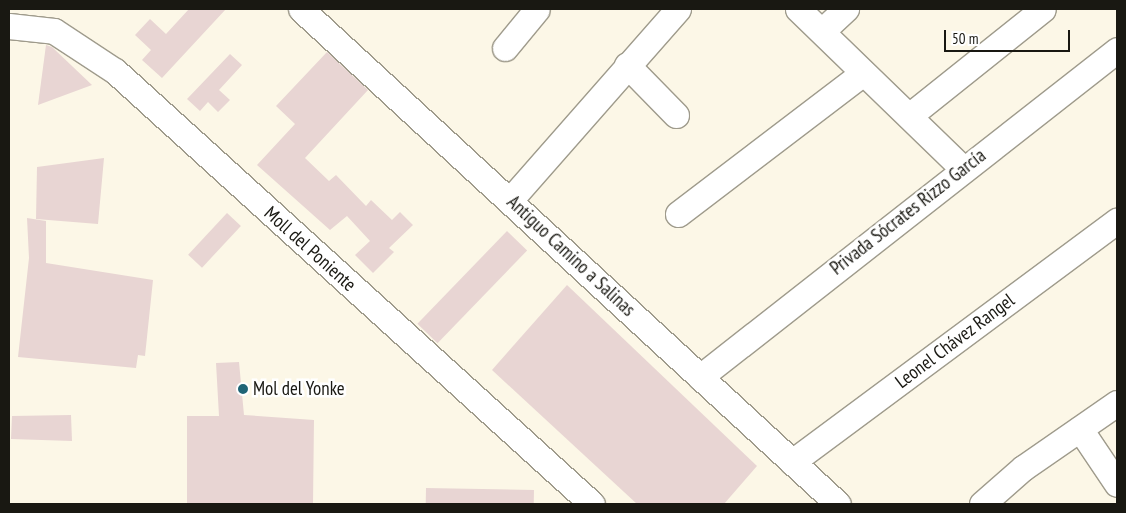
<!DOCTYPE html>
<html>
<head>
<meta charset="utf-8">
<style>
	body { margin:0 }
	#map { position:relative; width:1126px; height:513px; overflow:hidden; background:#fcf7e7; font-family:"PT Sans Narrow",sans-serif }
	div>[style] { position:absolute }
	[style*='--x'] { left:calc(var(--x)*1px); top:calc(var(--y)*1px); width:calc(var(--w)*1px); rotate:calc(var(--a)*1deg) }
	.building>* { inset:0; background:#e8d5d3; transform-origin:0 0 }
	.roads { filter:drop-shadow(1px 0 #9f9b8c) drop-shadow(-1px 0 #9f9b8c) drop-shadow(0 1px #9f9b8c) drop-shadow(0 -1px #9f9b8c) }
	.minor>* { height:25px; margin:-12.5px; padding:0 12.5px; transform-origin:12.5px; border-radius:12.5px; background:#fff }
	.dots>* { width:14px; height:14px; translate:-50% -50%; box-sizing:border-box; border:2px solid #fff; border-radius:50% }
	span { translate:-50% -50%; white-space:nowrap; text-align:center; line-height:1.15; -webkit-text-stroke:5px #fff; paint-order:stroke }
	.street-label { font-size:19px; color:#191812 }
	.poi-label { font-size:19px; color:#191812 }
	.left { translate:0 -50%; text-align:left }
	.frame { position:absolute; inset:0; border:10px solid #191812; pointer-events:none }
	.scale { position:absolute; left:944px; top:30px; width:126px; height:22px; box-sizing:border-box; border:2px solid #191812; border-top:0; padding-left:6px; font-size:15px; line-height:18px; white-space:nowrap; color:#191812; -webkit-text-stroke:4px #fff; paint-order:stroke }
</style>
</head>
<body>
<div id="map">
	<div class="building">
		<i style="clip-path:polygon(189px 9px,226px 9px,162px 78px,142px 60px,151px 50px,135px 35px,150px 19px,166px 34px)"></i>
		<i style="clip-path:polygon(46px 45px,52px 47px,92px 85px,38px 105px)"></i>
		<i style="clip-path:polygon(327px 52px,368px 90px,305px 158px,329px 181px,336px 175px,366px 206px,371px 200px,392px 220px,400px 212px,413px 225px,389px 248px,394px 252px,373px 273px,355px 255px,370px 241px,347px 216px,330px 230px,257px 165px,295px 124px,276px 106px)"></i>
		<i style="clip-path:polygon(230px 54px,242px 65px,219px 90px,230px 100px,218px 112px,208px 102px,200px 111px,187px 99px)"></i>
		<i style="clip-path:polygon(104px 158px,98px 224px,36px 219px,37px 167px)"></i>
		<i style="left:227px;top:213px;width:19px;height:57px;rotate:43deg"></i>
		<i style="clip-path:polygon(27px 218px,46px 221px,46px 263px,153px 280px,145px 356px,138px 355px,136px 368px,18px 357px,29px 258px)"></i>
		<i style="left:507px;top:231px;width:28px;height:129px;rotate:44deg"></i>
		<i style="clip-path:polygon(567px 285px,757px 466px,724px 504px,637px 504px,492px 370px)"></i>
		<i style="clip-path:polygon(239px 362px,244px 415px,314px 420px,313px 504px,187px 504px,187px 416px,219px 416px,216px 363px)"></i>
		<i style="clip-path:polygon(71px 415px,72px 441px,11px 439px,12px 416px)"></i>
		<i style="left:426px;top:488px;width:108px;height:16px;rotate:1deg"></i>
	</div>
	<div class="roads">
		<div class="minor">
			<i style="--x:301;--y:9;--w:730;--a:42.67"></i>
			<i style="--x:798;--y:9;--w:230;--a:44.1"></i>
			<i style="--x:9;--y:26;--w:45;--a:6.3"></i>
			<i style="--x:54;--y:31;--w:73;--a:33.3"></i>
			<i style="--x:115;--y:71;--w:644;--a:42.23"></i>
			<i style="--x:822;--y:31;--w:33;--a:-43"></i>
			<i style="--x:505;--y:48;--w:50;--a:-50.6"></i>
			<i style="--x:627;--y:65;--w:70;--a:45.6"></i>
			<i style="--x:909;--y:116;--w:171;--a:-38.6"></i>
			<i style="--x:511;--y:199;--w:253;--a:-48.7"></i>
			<i style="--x:678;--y:214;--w:233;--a:-37.3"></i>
			<i style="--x:700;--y:377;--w:530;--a:-38.1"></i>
			<i style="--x:1080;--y:429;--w:66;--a:56.1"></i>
			<i style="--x:792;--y:462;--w:405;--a:-36.6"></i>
			<i style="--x:982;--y:504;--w:55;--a:-41.3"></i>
			<i style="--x:1023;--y:468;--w:114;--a:-34.7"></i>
		</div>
	</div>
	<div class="dots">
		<i style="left:243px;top:389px;background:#1f6475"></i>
	</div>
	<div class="street-label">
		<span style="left:908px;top:212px;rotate:-38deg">Privada Sócrates Rizzo García</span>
		<span style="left:310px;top:249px;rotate:42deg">Moll del Poniente</span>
		<span style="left:571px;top:256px;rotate:43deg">Antiguo Camino a Salinas</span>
		<span style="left:955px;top:341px;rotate:-37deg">Leonel Chávez Rangel</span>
	</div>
	<div class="poi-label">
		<span class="left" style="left:253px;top:389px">Mol del Yonke</span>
	</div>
	<div class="frame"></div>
	<div class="scale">50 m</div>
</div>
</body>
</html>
